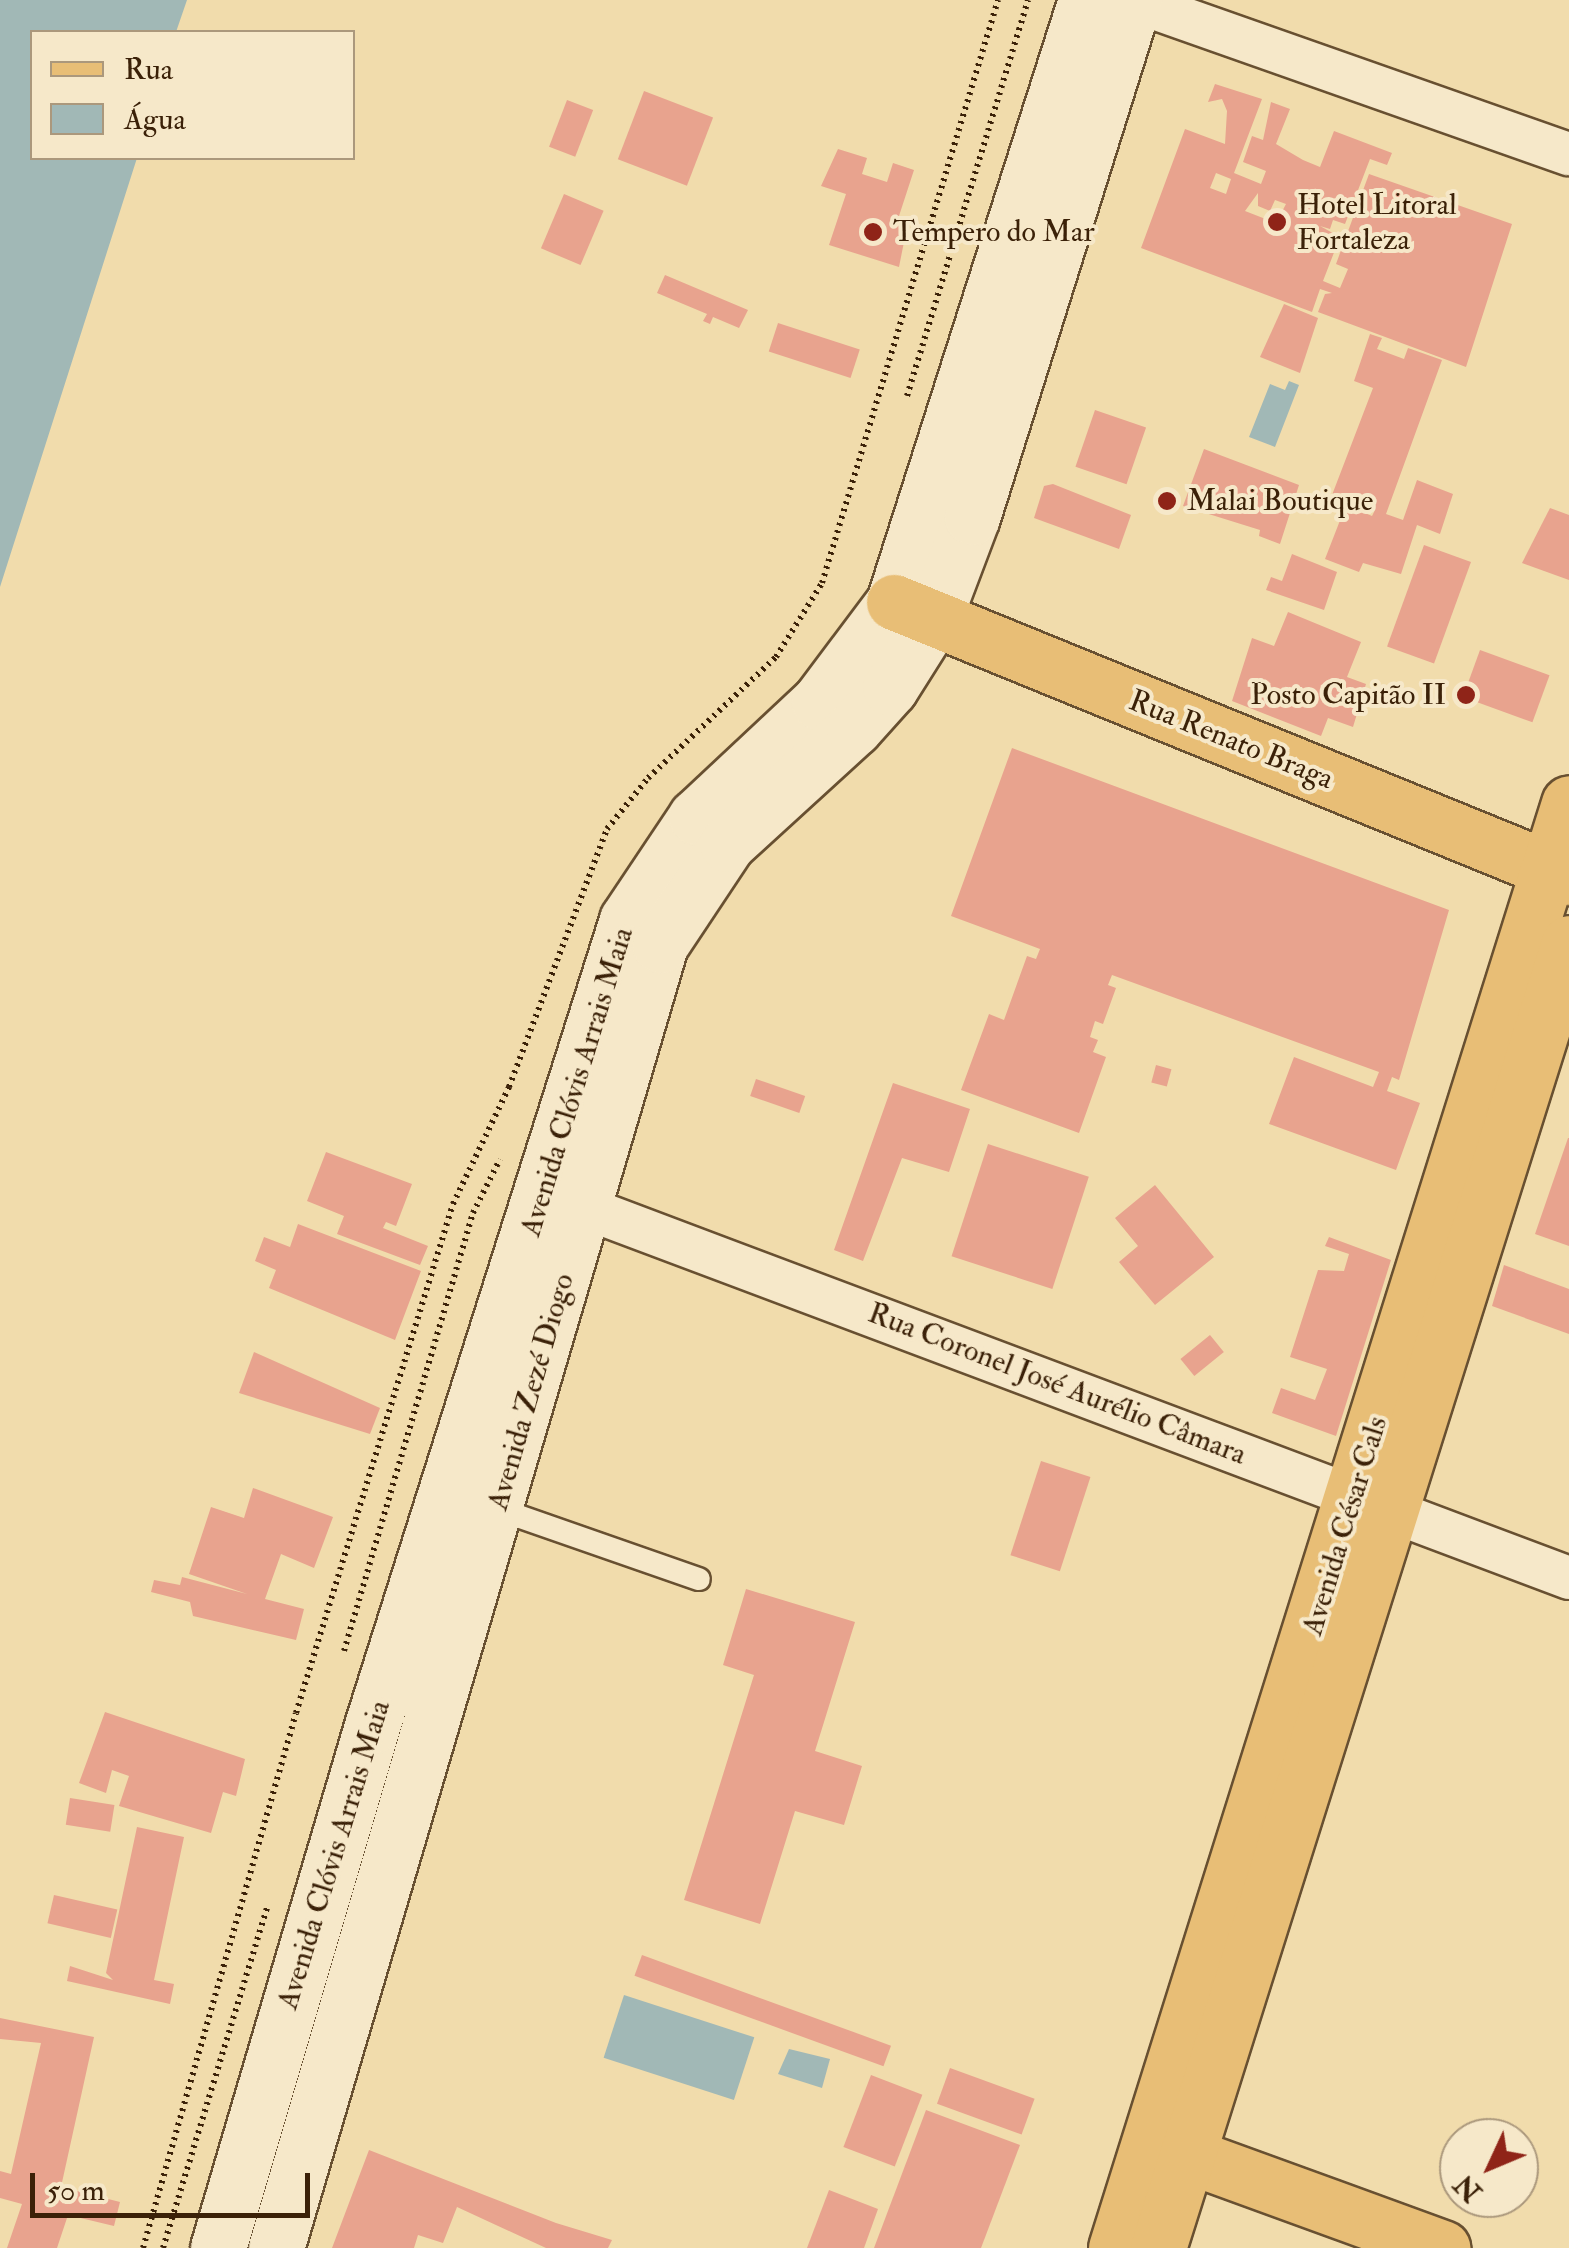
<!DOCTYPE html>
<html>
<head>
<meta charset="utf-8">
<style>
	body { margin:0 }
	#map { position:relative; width:1569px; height:2248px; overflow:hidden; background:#f1dcac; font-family:"IM FELL Double Pica",serif }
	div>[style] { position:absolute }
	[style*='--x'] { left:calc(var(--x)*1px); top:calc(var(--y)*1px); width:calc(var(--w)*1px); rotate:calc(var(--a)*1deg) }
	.water>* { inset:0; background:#a1b8b6; transform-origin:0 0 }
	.building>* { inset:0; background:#e8a38e; transform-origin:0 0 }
	.path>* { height:6px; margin-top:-3px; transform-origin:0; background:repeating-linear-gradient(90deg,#3b2108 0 2.5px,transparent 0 7.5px) }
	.roads { filter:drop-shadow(2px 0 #685031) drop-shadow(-2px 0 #685031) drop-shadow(0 2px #685031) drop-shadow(0 -2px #685031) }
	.lane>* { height:22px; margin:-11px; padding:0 11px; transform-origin:11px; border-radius:11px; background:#f6e8c9 }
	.street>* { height:42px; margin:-21px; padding:0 21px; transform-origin:21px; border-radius:21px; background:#f6e8c9 }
	.secondary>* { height:55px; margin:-27.5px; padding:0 27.5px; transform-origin:27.5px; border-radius:27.5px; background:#f6e8c9 }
	.primary>* { height:55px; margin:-27.5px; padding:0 27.5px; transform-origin:27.5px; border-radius:27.5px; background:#e8be76 }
	.dots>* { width:28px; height:28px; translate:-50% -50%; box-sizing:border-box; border:5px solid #f6e8c9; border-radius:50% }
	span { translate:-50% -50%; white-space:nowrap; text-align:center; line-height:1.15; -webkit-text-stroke:8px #f6e8c9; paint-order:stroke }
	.poi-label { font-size:30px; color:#3b2108 }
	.left { translate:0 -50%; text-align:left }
	.right { translate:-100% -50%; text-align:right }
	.street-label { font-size:30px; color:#3b2108 }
	.legend { position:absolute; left:30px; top:30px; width:325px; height:130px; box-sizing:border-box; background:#f6e8c9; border:2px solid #ab987c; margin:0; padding:12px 18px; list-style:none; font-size:30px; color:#3b2108 }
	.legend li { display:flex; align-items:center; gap:20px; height:50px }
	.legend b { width:50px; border:2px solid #ab987c }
	.north { position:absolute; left:1439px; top:2118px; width:100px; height:100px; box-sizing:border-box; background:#f6e8c9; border:2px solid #ab987c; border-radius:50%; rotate:226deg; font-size:28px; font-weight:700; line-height:40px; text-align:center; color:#3b2108 }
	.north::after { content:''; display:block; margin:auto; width:35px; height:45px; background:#8f2418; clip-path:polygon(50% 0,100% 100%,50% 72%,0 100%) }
	.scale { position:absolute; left:30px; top:2173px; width:280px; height:45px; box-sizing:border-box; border:5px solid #3b2108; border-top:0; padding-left:12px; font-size:30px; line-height:35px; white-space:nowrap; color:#3b2108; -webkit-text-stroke:8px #f6e8c9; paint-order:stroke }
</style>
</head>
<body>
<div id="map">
	<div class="water">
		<i style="clip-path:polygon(0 0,187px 0,176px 32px,32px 32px,32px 158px,137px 158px,0 587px)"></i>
		<i style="clip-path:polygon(1289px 381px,1299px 385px,1275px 447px,1249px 437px,1270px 384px,1285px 390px)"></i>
		<i style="left:624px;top:1995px;width:137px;height:66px;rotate:18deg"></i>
		<i style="clip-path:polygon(789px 2049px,830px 2059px,822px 2088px,778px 2074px)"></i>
	</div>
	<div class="building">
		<i style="clip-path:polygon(evenodd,1215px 84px,1262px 99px,1234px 173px,1261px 184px,1266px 171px,1243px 162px,1252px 136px,1263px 140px,1271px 102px,1290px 109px,1276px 144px,1303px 160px,1320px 167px,1334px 131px,1392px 153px,1387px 165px,1370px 159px,1345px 224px,1333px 220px,1330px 229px,1320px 226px,1340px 237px,1323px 281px,1340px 288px,1348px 269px,1336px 264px,1369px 174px,1512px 224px,1466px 367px,1318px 312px,1325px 294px,1332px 293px,1320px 289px,1312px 312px,1141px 248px,1185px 129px,1225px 144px,1227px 111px,1222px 99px,1208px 102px,1215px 84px,1216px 173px,1231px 179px,1226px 194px,1210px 188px,1216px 173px,1215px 84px,1258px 193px,1258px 206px,1270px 211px,1275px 200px,1286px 204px,1276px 223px,1245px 211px,1258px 193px)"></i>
		<i style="left:644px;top:91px;width:74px;height:73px;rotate:21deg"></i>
		<i style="left:567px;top:100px;width:28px;height:50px;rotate:21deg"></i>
		<i style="clip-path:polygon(838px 149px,867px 158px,862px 174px,887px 182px,893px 163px,914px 170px,899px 216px,908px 222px,899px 267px,829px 245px,846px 194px,821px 186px)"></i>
		<i style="left:564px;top:194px;width:43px;height:59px;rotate:23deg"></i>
		<i style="clip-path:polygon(665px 275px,748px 310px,739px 328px,713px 317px,710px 324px,703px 321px,707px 314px,657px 293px)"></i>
		<i style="clip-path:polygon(1284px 304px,1318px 318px,1300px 373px,1260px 357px)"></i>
		<i style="left:778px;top:323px;width:86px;height:30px;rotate:18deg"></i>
		<i style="clip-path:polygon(1370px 334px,1382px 338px,1377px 349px,1404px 359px,1408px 348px,1442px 360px,1386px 514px,1403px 520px,1417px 480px,1453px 494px,1440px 534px,1417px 525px,1401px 574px,1363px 563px,1359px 572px,1325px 559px,1346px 505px,1372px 516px,1375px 510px,1332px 495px,1373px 388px,1354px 381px)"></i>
		<i style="left:1095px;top:410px;width:54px;height:60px;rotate:19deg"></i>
		<i style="clip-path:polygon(1204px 449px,1299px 485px,1280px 544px,1259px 536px,1260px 530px,1183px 506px)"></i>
		<i style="clip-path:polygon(1053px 484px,1131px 515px,1119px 549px,1034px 518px,1044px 486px)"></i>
		<i style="clip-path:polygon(1550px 508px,1569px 515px,1569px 580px,1522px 563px)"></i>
		<i style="left:1424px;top:545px;width:50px;height:108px;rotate:20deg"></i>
		<i style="clip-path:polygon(1292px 554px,1337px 572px,1324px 610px,1266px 590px,1271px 577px,1282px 581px)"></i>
		<i style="clip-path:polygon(1288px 612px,1361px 642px,1347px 677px,1366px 684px,1353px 727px,1328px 718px,1321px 736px,1232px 701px,1252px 638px,1274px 646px)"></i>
		<i style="left:1480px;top:650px;width:74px;height:50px;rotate:20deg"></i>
		<i style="clip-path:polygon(1012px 748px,1449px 910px,1399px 1080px,1392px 1077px,1387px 1091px,1420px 1103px,1396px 1170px,1269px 1124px,1294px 1057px,1373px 1087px,1379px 1072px,1112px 975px,1108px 985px,1116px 988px,1103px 1024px,1095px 1021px,1090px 1037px,1098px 1040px,1093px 1052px,1106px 1057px,1079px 1133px,961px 1090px,989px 1014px,1004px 1020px,1027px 956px,1036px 959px,1040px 949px,951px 916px)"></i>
		<i style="left:1156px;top:1065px;width:16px;height:18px;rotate:15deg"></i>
		<i style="left:756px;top:1079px;width:52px;height:18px;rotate:19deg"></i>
		<i style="clip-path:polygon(893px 1083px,970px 1109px,949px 1172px,902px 1158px,863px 1261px,834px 1250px)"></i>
		<i style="clip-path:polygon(1568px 1138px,1569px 1138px,1569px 1246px,1535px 1234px)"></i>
		<i style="left:988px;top:1144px;width:106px;height:118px;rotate:18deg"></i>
		<i style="clip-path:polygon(326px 1152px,412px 1184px,396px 1226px,386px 1222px,383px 1228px,428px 1246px,420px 1265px,337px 1234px,344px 1216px,307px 1201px)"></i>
		<i style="clip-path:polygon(1155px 1185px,1214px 1257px,1155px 1305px,1119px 1262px,1138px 1246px,1115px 1218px)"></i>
		<i style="clip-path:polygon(298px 1224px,421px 1271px,395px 1340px,269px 1288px,276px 1270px,255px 1261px,264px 1237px,290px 1247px)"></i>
		<i style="clip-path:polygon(1329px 1237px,1391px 1260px,1336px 1436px,1272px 1413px,1281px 1388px,1315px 1400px,1327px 1369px,1290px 1357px,1318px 1270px,1344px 1271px,1349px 1254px,1325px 1246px)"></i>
		<i style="clip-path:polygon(1504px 1265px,1569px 1289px,1569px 1334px,1492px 1306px)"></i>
		<i style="left:1210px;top:1335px;width:22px;height:38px;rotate:51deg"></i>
		<i style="clip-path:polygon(254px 1352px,380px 1408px,370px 1434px,239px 1393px)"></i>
		<i style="left:1041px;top:1461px;width:52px;height:99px;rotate:18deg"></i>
		<i style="clip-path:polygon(253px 1488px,333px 1517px,314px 1568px,281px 1554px,265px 1599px,304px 1609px,296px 1640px,193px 1616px,190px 1602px,151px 1592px,154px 1580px,180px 1585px,182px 1577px,247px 1594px,189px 1574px,211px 1507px,244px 1518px)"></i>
		<i style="clip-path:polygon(746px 1589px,855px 1622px,815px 1751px,862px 1766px,844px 1825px,795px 1811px,760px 1924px,684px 1900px,754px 1675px,723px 1665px)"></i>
		<i style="clip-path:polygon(105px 1712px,245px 1759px,236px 1796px,223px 1792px,211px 1833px,119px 1806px,129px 1776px,112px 1770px,106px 1793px,79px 1783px)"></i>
		<i style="left:70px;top:1798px;width:45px;height:27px;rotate:9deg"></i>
		<i style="clip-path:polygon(137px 1827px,184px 1837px,154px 1980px,174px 1984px,170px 2004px,67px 1981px,70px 1966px,113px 1980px,106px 1973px)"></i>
		<i style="left:54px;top:1895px;width:65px;height:29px;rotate:13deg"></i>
		<i style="left:642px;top:1955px;width:265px;height:22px;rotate:20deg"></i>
		<i style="clip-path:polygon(0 2018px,94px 2037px,61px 2187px,120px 2202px,114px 2226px,68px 2215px,57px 2248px,7px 2248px,22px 2204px,0 2198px,0 2171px,11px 2174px,41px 2043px,0 2039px)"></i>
		<i style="left:950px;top:2068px;width:90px;height:38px;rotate:20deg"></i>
		<i style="left:871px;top:2075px;width:55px;height:77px;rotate:21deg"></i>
		<i style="clip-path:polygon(926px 2110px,1020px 2145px,981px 2248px,874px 2248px)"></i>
		<i style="clip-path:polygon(369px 2150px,556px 2223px,612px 2240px,608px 2248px,546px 2248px,457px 2207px,443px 2243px,418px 2235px,414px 2248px,332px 2248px)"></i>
		<i style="clip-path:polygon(829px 2190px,878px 2209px,864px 2248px,807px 2248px)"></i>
	</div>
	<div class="path">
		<i style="--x:907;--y:396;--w:414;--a:-73"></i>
		<i style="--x:344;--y:1651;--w:457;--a:-73.6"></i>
		<i style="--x:473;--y:1213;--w:60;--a:-63.4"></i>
		<i style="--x:143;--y:2248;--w:556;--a:-74.04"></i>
		<i style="--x:296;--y:1713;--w:533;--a:-72.86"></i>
		<i style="--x:453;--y:1204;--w:130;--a:-64.4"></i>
		<i style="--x:509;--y:1087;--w:276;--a:-69.2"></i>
		<i style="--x:607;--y:829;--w:65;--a:-51.2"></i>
		<i style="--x:648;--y:778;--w:176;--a:-43.4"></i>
		<i style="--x:776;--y:657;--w:87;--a:-58.1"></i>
		<i style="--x:822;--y:583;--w:609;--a:-73.2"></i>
		<i style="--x:163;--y:2248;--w:357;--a:-73"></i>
	</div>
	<div class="roads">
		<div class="lane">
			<i style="--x:492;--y:1507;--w:219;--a:19.2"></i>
		</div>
		<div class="street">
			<i style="--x:1131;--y:0;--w:464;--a:19.4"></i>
			<i style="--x:554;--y:1196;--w:1085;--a:20.62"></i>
		</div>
		<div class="secondary">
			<i style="--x:218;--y:2248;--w:544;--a:-73.56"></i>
			<i style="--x:372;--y:1726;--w:845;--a:-72.44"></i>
			<i style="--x:627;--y:920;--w:124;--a:-56.2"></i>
			<i style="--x:696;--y:817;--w:168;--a:-43.1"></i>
			<i style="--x:819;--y:702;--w:125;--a:-53.1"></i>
			<i style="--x:894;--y:602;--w:632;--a:-72.31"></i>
			<i style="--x:276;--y:2248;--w:1358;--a:-73.58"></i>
			<i style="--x:660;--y:945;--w:121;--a:-56.4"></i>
			<i style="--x:727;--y:844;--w:172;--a:-42.4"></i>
			<i style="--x:854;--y:728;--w:54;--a:-48"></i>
			<i style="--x:890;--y:688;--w:80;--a:-57.7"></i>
			<i style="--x:933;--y:620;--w:110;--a:-69.3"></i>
			<i style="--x:972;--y:517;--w:542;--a:-72.6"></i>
		</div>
		<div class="primary">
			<i style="--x:894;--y:602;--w:729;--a:22.17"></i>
			<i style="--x:1154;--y:2143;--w:307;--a:20"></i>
			<i style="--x:1116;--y:2248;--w:1514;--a:-72.59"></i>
			<i style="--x:1158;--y:2248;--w:1368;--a:-72.52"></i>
		</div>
	</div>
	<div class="dots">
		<i style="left:1277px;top:222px;background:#8f2418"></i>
		<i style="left:873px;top:232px;background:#8f2418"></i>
		<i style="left:1167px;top:501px;background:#8f2418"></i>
		<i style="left:1466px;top:695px;background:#8f2418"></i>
	</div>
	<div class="poi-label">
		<span class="left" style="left:1297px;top:222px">Hotel Litoral<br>Fortaleza</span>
		<span class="left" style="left:893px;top:232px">Tempero do Mar</span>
		<span class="left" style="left:1187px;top:501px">Malai Boutique</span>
		<span class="right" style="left:1446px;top:695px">Posto Capitão II</span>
	</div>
	<div class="street-label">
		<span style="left:1231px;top:740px;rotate:22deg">Rua Renato Braga</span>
		<span style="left:577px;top:1082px;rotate:-73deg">Avenida Clóvis Arrais Maia</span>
		<span style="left:1057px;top:1384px;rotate:21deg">Rua Coronel José Aurélio Câmara</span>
		<span style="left:531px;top:1392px;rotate:-74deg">Avenida Zezé Diogo</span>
		<span style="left:1345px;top:1526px;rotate:-73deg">Avenida César Cals</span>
		<span style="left:334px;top:1855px;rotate:-73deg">Avenida Clóvis Arrais Maia</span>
	</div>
	<ul class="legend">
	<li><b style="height:12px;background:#e8be76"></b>Rua</li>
	<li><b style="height:28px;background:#a1b8b6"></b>Água</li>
	</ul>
	<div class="north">N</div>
	<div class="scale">50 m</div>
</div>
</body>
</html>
